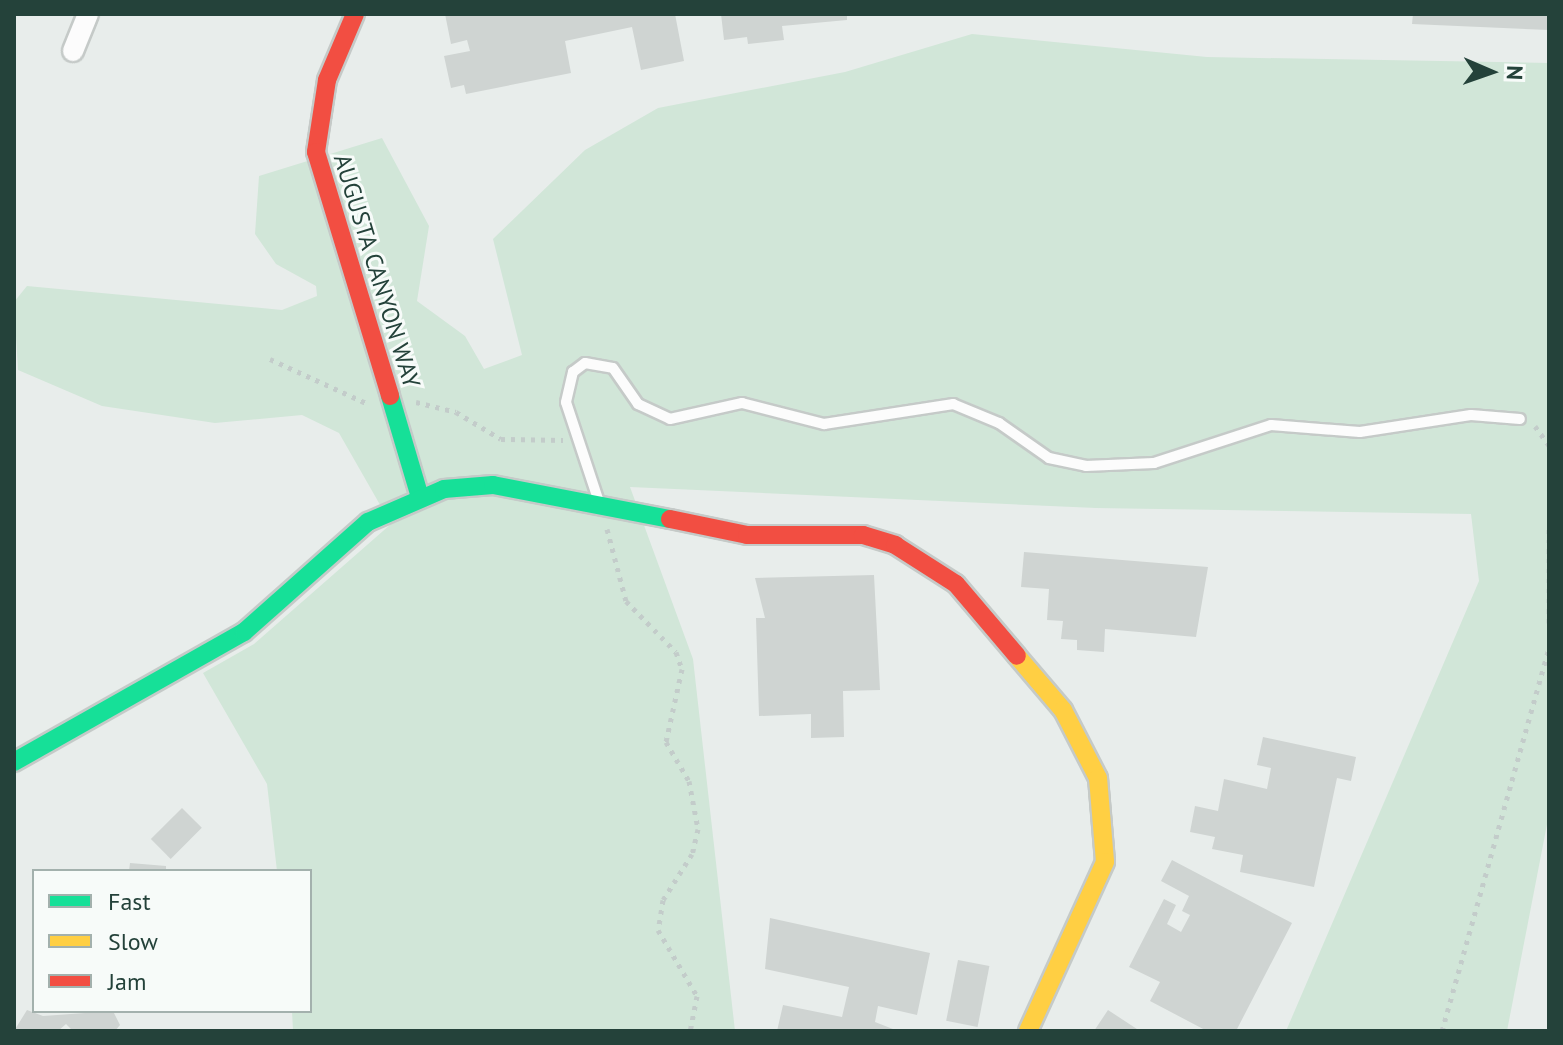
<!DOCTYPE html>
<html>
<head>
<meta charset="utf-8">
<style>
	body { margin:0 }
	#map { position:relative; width:1563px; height:1045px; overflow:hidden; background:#e8edeb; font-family:"PT Sans",sans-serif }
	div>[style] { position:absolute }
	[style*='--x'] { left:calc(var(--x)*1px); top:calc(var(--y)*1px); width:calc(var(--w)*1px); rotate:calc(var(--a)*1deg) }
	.green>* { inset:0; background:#d1e6d8 }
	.building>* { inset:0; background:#cfd4d2; transform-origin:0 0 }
	.path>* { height:5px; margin-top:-2.5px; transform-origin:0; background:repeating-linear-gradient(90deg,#c3ccca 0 4px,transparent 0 10px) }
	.roads { filter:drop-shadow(2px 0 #c5cac8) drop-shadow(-2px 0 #c5cac8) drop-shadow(0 2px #c5cac8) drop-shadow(0 -2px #c5cac8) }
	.lane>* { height:10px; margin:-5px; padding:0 5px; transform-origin:5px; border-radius:5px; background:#fcfcfc }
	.street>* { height:20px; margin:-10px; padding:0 10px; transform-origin:10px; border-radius:10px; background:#fcfcfc }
	.fast>* { height:18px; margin:-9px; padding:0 9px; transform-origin:9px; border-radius:9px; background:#16e098 }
	.slow>* { height:18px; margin:-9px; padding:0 9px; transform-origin:9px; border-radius:9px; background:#ffcf43 }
	.jam>* { height:18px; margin:-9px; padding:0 9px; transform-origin:9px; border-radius:9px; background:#f24e42 }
	span { translate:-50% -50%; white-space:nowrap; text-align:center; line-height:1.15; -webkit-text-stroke:6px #f7fbf9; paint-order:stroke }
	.street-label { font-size:24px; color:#24423a }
	.frame { position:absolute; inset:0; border:16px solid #24423a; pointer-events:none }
	.legend { position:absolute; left:32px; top:869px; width:280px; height:144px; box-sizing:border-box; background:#f7fbf9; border:2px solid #a3b1ad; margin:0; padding:10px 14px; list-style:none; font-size:24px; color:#24423a }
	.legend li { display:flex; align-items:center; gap:16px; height:40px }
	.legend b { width:40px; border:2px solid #a3b1ad }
	.north { position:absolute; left:1451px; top:32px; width:80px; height:80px; -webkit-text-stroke:6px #f7fbf9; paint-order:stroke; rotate:92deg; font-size:22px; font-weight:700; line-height:32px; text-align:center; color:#24423a }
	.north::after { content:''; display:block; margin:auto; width:28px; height:36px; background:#24423a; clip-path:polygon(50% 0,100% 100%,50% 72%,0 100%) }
</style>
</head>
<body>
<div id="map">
	<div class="green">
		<i style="clip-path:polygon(972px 34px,1207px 57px,1549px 63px,1549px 814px,1507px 1031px,1286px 1031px,1479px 581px,1471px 514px,1096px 508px,630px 487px,693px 659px,735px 1031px,293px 1031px,292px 1011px,310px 1011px,310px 871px,277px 871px,267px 784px,203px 673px,254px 644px,391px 524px,339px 433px,302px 415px,215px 423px,102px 406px,18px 370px,14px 302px,27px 286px,282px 310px,317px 296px,316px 286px,276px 264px,255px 234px,259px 176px,382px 138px,429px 226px,417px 301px,465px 336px,484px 369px,522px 355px,493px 239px,585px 150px,658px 108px,845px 72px)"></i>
	</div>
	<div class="building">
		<i style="clip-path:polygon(445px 14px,675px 14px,684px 61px,641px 70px,632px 27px,565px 41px,571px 73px,466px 94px,464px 85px,451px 88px,444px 56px,470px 51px,467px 40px,451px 44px)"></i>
		<i style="clip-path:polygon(721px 14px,847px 14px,847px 20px,782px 26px,784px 40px,748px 44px,747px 37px,724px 40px)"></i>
		<i style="clip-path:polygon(1413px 14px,1549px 14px,1549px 30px,1412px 24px)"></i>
		<i style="clip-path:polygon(1024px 552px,1208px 567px,1196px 637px,1105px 629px,1104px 652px,1077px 650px,1077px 640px,1061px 639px,1063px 621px,1047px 620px,1049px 589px,1021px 587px)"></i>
		<i style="clip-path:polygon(874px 575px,880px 690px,843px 691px,844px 737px,811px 738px,811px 714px,759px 716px,756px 618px,765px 618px,755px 578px)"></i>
		<i style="clip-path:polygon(1263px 737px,1356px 757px,1351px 781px,1337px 778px,1314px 887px,1240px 872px,1243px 855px,1212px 849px,1215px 837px,1190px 832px,1195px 806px,1218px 811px,1224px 779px,1267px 789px,1271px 768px,1257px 765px)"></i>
		<i style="left:182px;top:808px;width:28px;height:44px;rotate:45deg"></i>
		<i style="clip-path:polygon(1172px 860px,1292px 923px,1236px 1031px,1207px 1031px,1150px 1001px,1160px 982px,1129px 967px,1164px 899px,1176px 905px,1167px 924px,1181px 932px,1190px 915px,1182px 911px,1189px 896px,1161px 881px)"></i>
		<i style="clip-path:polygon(130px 863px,166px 866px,166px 871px,129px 871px)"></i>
		<i style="clip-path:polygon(770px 918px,930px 953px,917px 1015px,878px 1006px,875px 1022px,898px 1031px,777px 1031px,783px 1005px,842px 1017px,849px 987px,765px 969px)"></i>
		<i style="left:958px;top:960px;width:32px;height:62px;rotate:11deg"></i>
		<i style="clip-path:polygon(27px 1010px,43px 1016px,113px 1011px,120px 1025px,115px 1031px,73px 1031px,66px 1024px,58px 1031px,14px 1031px)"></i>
		<i style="clip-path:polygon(1108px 1010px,1140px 1031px,1094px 1031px)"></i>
	</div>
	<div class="path">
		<i style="--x:270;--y:359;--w:106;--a:24.6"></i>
		<i style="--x:416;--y:402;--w:41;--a:14"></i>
		<i style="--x:456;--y:412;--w:52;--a:31"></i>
		<i style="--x:501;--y:439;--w:62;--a:0.9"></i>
		<i style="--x:1535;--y:426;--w:24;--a:54"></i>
		<i style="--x:607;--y:529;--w:74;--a:75.2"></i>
		<i style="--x:626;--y:601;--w:71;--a:45.6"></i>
		<i style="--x:676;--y:652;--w:18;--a:71"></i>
		<i style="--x:682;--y:669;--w:75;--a:102.4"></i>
		<i style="--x:666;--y:742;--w:45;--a:59.5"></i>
		<i style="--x:689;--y:781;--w:49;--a:79.4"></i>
		<i style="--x:698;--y:829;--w:26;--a:103"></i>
		<i style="--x:692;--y:854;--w:54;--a:122.2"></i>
		<i style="--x:663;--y:900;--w:30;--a:99"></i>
		<i style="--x:658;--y:930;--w:77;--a:59.4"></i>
		<i style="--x:697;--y:996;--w:36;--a:101"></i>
		<i style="--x:1549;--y:529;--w:94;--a:90"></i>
		<i style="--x:1442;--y:1031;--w:397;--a:-74.4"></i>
	</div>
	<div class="roads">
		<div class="lane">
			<i style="--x:599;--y:502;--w:105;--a:-108.3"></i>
			<i style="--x:566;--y:402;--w:31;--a:-77"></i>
			<i style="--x:573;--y:372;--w:15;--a:-37"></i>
			<i style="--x:585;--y:363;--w:28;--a:10"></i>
			<i style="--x:613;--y:368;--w:44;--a:55.2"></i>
			<i style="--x:638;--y:404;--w:35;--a:25"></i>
			<i style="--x:670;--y:419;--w:74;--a:-12.5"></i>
			<i style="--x:742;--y:403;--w:85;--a:14.4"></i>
			<i style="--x:824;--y:424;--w:131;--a:-8.8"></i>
			<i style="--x:953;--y:404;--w:50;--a:22.4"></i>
			<i style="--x:999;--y:423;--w:61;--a:35"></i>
			<i style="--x:1049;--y:458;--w:38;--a:12"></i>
			<i style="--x:1086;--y:466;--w:68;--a:-2.5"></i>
			<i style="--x:1154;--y:463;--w:123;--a:-18"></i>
			<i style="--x:1271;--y:425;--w:89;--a:4.5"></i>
			<i style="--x:1360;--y:432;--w:112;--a:-8.7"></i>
			<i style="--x:1471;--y:415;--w:49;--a:4.7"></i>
		</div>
		<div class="street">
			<i style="--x:73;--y:51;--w:40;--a:-68"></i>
		</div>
		<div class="fast">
			<i style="--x:390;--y:396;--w:105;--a:73.5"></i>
			<i style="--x:14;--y:762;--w:264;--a:-29.5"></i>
			<i style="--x:244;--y:632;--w:166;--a:-41.6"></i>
			<i style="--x:368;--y:522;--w:83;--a:-23.5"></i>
			<i style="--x:444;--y:489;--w:49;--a:-4.7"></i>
			<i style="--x:493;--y:485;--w:180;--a:10.9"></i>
		</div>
		<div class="slow">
			<i style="--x:1017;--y:656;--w:71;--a:49.6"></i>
			<i style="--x:1063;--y:710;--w:76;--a:62.8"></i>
			<i style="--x:1098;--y:778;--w:84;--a:85.2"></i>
			<i style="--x:1105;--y:862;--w:186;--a:114.5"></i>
		</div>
		<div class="jam">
			<i style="--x:355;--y:14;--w:72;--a:113"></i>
			<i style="--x:327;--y:80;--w:73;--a:98.7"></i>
			<i style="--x:316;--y:152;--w:255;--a:73.1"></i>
			<i style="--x:670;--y:519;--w:79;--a:11.7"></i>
			<i style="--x:747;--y:535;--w:116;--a:0"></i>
			<i style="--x:863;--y:535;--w:34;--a:17"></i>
			<i style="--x:895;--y:545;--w:72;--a:32.6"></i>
			<i style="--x:956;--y:584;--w:94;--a:49.7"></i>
		</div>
	</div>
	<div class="street-label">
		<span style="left:377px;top:271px;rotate:73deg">AUGUSTA CANYON WAY</span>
	</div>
	<div class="frame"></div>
	<ul class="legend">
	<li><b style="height:10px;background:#16e098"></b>Fast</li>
	<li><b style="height:10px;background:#ffcf43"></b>Slow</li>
	<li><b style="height:10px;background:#f24e42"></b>Jam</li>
	</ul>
	<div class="north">N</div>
</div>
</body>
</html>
